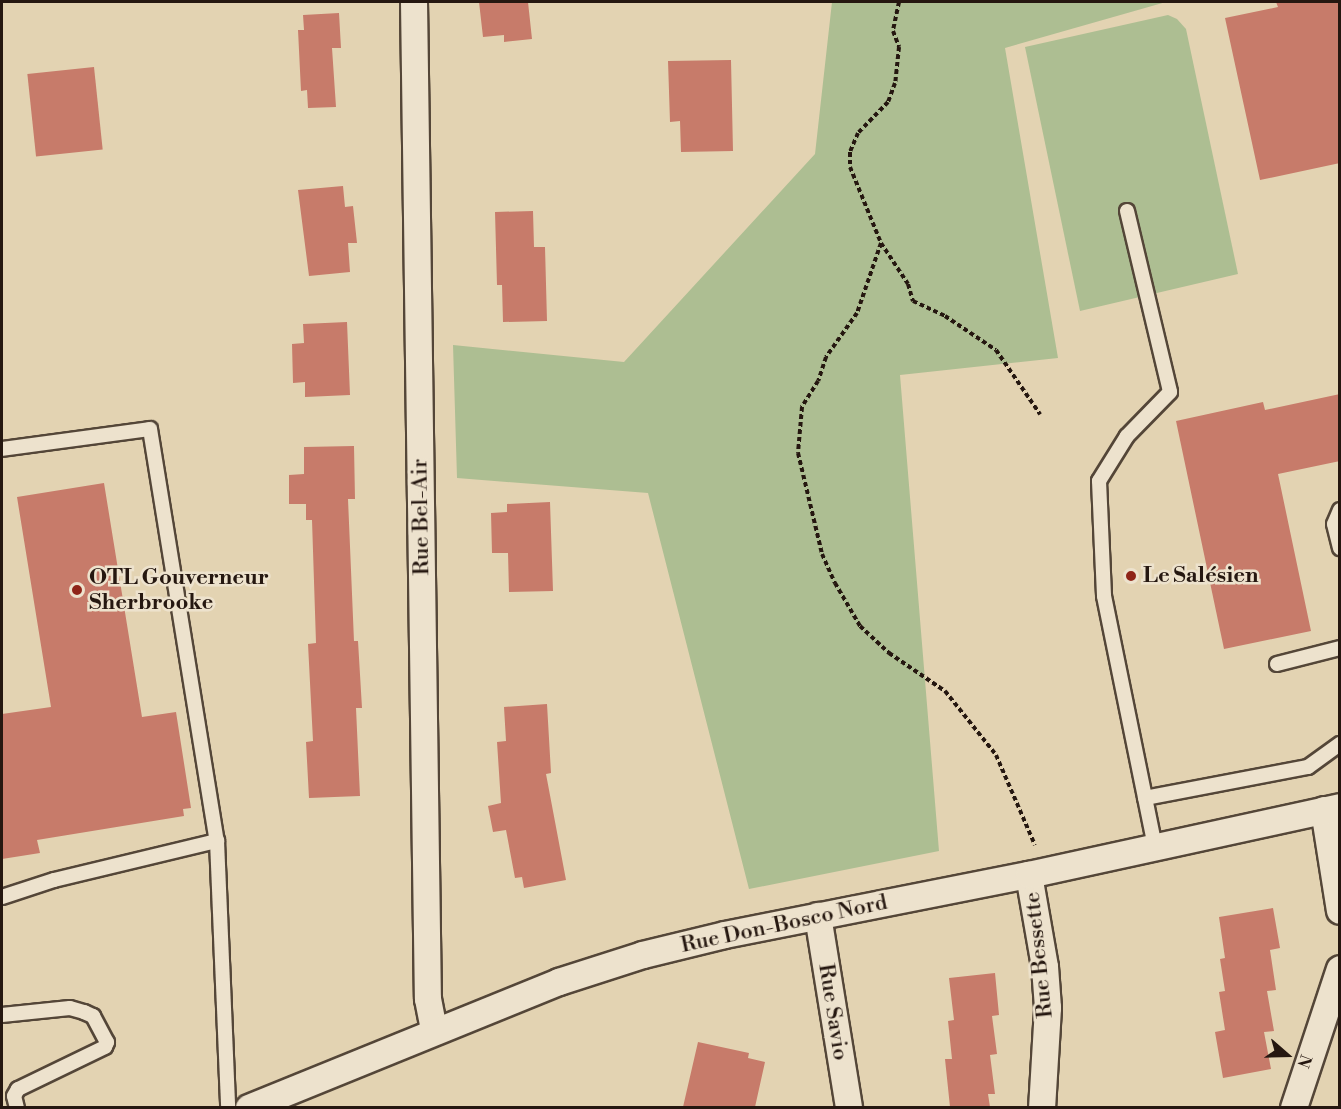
<!DOCTYPE html>
<html>
<head>
<meta charset="utf-8">
<style>
	body { margin:0 }
	#map { position:relative; width:1341px; height:1109px; overflow:hidden; background:#e3d3b2; font-family:"Libre Bodoni",serif }
	div>[style] { position:absolute }
	[style*='--x'] { left:calc(var(--x)*1px); top:calc(var(--y)*1px); width:calc(var(--w)*1px); rotate:calc(var(--a)*1deg) }
	.green>* { inset:0; background:#adbe92 }
	.building>* { inset:0; background:#c77b6a; transform-origin:0 0 }
	.path>* { height:4px; margin-top:-2px; transform-origin:0; background:repeating-linear-gradient(90deg,#251710 0 4.5px,transparent 0 7.5px) }
	.roads { filter:drop-shadow(2px 0 #544638) drop-shadow(-2px 0 #544638) drop-shadow(0 2px #544638) drop-shadow(0 -2px #544638) }
	.service>* { height:14px; margin:-7px; padding:0 7px; transform-origin:7px; border-radius:7px; background:#ede2cd }
	.minor>* { height:26px; margin:-13px; padding:0 13px; transform-origin:13px; border-radius:13px; background:#ede2cd }
	.dots>* { width:16px; height:16px; translate:-50% -50%; box-sizing:border-box; border:3px solid #ede2cd; border-radius:50% }
	span { translate:-50% -50%; white-space:nowrap; text-align:center; line-height:1.15; -webkit-text-stroke:5px #ede2cd; paint-order:stroke }
	.street-label { font-size:22px; color:#251710 }
	.poi-label { font-size:22px; color:#251710; font-weight:700 }
	.left { translate:0 -50%; text-align:left }
	.frame { position:absolute; inset:0; border:3px solid #251710; pointer-events:none }
	.north { position:absolute; left:1257px; top:1025px; width:60px; height:60px; -webkit-text-stroke:4px #ede2cd; paint-order:stroke; rotate:110deg; font-size:16px; font-weight:700; line-height:24px; text-align:center; color:#251710 }
	.north::after { content:''; display:block; margin:auto; width:21px; height:27px; background:#251710; clip-path:polygon(50% 0,100% 100%,50% 72%,0 100%) }
</style>
</head>
<body>
<div id="map">
	<div class="green">
		<i style="clip-path:polygon(832px 2px,1166px 2px,1005px 48px,1058px 358px,900px 375px,939px 851px,749px 889px,648px 493px,457px 478px,453px 345px,624px 362px,815px 154px)"></i>
		<i style="clip-path:polygon(1168px 15px,1177px 19px,1186px 29px,1238px 274px,1080px 311px,1025px 47px)"></i>
	</div>
	<div class="building">
		<i style="clip-path:polygon(479px 2px,528px 2px,532px 39px,504px 42px,504px 35px,483px 37px)"></i>
		<i style="clip-path:polygon(1276px 2px,1340px 2px,1340px 163px,1260px 180px,1225px 18px,1278px 7px)"></i>
		<i style="clip-path:polygon(339px 13px,341px 48px,332px 48px,336px 107px,308px 108px,307px 90px,301px 91px,298px 30px,304px 30px,303px 15px)"></i>
		<i style="clip-path:polygon(731px 60px,733px 151px,681px 152px,680px 121px,670px 122px,668px 61px)"></i>
		<i style="left:94px;top:67px;width:83px;height:67px;rotate:84deg"></i>
		<i style="clip-path:polygon(343px 186px,345px 207px,353px 206px,357px 243px,348px 243px,350px 272px,309px 276px,298px 190px)"></i>
		<i style="clip-path:polygon(533px 211px,534px 247px,545px 247px,547px 321px,503px 322px,502px 285px,497px 285px,495px 212px)"></i>
		<i style="clip-path:polygon(347px 322px,350px 395px,305px 397px,305px 382px,293px 383px,292px 344px,304px 343px,303px 324px)"></i>
		<i style="clip-path:polygon(1340px 394px,1340px 461px,1278px 474px,1311px 631px,1224px 649px,1176px 421px,1263px 402px,1265px 410px)"></i>
		<i style="clip-path:polygon(354px 446px,355px 499px,348px 499px,354px 641px,358px 641px,362px 708px,356px 708px,360px 796px,309px 798px,306px 742px,313px 741px,308px 644px,316px 643px,312px 520px,306px 520px,306px 504px,289px 504px,289px 475px,304px 474px,304px 447px)"></i>
		<i style="clip-path:polygon(104px 483px,142px 717px,176px 712px,191px 808px,183px 809px,184px 816px,37px 840px,40px 853px,2px 859px,2px 714px,51px 707px,17px 497px)"></i>
		<i style="clip-path:polygon(550px 502px,553px 591px,509px 592px,508px 553px,492px 553px,491px 513px,507px 512px,507px 504px)"></i>
		<i style="clip-path:polygon(547px 704px,551px 773px,546px 774px,566px 880px,524px 888px,522px 877px,515px 878px,506px 830px,493px 832px,488px 806px,501px 803px,497px 742px,506px 741px,504px 707px)"></i>
		<i style="clip-path:polygon(1273px 908px,1280px 948px,1270px 950px,1276px 990px,1267px 991px,1274px 1031px,1264px 1032px,1271px 1069px,1223px 1078px,1215px 1032px,1225px 1030px,1219px 992px,1225px 991px,1220px 959px,1225px 958px,1219px 917px)"></i>
		<i style="clip-path:polygon(995px 973px,999px 1015px,992px 1016px,997px 1054px,990px 1055px,995px 1094px,988px 1094px,990px 1107px,950px 1107px,945px 1059px,952px 1059px,948px 1021px,954px 1020px,949px 978px)"></i>
		<i style="clip-path:polygon(698px 1042px,749px 1053px,748px 1058px,765px 1062px,755px 1107px,683px 1107px)"></i>
	</div>
	<div class="path">
		<i style="--x:899;--y:2;--w:30;--a:102"></i>
		<i style="--x:893;--y:31;--w:17;--a:69"></i>
		<i style="--x:899;--y:47;--w:36;--a:96"></i>
		<i style="--x:895;--y:83;--w:20;--a:110"></i>
		<i style="--x:888;--y:102;--w:43;--a:134.1"></i>
		<i style="--x:858;--y:133;--w:21;--a:113"></i>
		<i style="--x:850;--y:152;--w:15;--a:90"></i>
		<i style="--x:850;--y:167;--w:82;--a:67.8"></i>
		<i style="--x:881;--y:243;--w:49;--a:56.6"></i>
		<i style="--x:908;--y:284;--w:18;--a:74"></i>
		<i style="--x:913;--y:301;--w:35;--a:25"></i>
		<i style="--x:945;--y:316;--w:61;--a:33.7"></i>
		<i style="--x:996;--y:350;--w:78;--a:55.5"></i>
		<i style="--x:881;--y:243;--w:74;--a:108.9"></i>
		<i style="--x:857;--y:313;--w:54;--a:125.2"></i>
		<i style="--x:826;--y:357;--w:25;--a:108"></i>
		<i style="--x:818;--y:381;--w:31;--a:122"></i>
		<i style="--x:802;--y:407;--w:46;--a:95"></i>
		<i style="--x:798;--y:453;--w:104;--a:76.6"></i>
		<i style="--x:822;--y:554;--w:32;--a:66"></i>
		<i style="--x:835;--y:583;--w:50;--a:59.8"></i>
		<i style="--x:860;--y:626;--w:40;--a:43"></i>
		<i style="--x:889;--y:653;--w:68;--a:34.2"></i>
		<i style="--x:945;--y:691;--w:82;--a:51.4"></i>
		<i style="--x:996;--y:755;--w:98;--a:66.6"></i>
	</div>
	<div class="roads">
		<div class="service">
			<i style="--x:1127;--y:211;--w:186;--a:76.6"></i>
			<i style="--x:1170;--y:392;--w:62;--a:134.3"></i>
			<i style="--x:1127;--y:436;--w:53;--a:121.9"></i>
			<i style="--x:1099;--y:481;--w:115;--a:87.5"></i>
			<i style="--x:1104;--y:596;--w:256;--a:78.5"></i>
			<i style="--x:2;--y:449;--w:149;--a:-7.7"></i>
			<i style="--x:150;--y:429;--w:417;--a:80.8"></i>
			<i style="--x:217;--y:841;--w:267;--a:87.6"></i>
			<i style="--x:1340;--y:510;--w:15;--a:113"></i>
			<i style="--x:1334;--y:524;--w:25;--a:76"></i>
			<i style="--x:1277;--y:664;--w:65;--a:-14.3"></i>
			<i style="--x:1145;--y:798;--w:166;--a:-10.8"></i>
			<i style="--x:1308;--y:767;--w:39;--a:-36"></i>
			<i style="--x:2;--y:897;--w:55;--a:-18.1"></i>
			<i style="--x:54;--y:880;--w:168;--a:-13.5"></i>
			<i style="--x:2;--y:1015;--w:68;--a:-5.9"></i>
			<i style="--x:70;--y:1008;--w:15;--a:16"></i>
			<i style="--x:84;--y:1012;--w:10;--a:24"></i>
			<i style="--x:93;--y:1016;--w:30;--a:62"></i>
			<i style="--x:107;--y:1042;--w:5;--a:112"></i>
			<i style="--x:105;--y:1047;--w:97;--a:154.2"></i>
			<i style="--x:18;--y:1089;--w:8;--a:120"></i>
			<i style="--x:14;--y:1096;--w:12;--a:76"></i>
		</div>
		<div class="minor">
			<i style="--x:414;--y:2;--w:997;--a:89.2"></i>
			<i style="--x:428;--y:999;--w:33;--a:79"></i>
			<i style="--x:1324;--y:810;--w:102;--a:81"></i>
			<i style="--x:1029;--y:875;--w:93;--a:80.1"></i>
			<i style="--x:1045;--y:967;--w:41;--a:85.8"></i>
			<i style="--x:1048;--y:1008;--w:100;--a:93.4"></i>
			<i style="--x:818;--y:916;--w:194;--a:80.8"></i>
			<i style="--x:249;--y:1108;--w:335;--a:-22.1"></i>
			<i style="--x:559;--y:982;--w:88;--a:-17.8"></i>
			<i style="--x:643;--y:955;--w:84;--a:-13.7"></i>
			<i style="--x:725;--y:935;--w:310;--a:-11.2"></i>
			<i style="--x:1029;--y:875;--w:318;--a:-12.3"></i>
			<i style="--x:1294;--y:1108;--w:146;--a:-71.7"></i>
		</div>
	</div>
	<div class="dots">
		<i style="left:1131px;top:576px;background:#8f2418"></i>
		<i style="left:77px;top:590px;background:#8f2418"></i>
	</div>
	<div class="street-label">
		<span style="left:421px;top:517px;rotate:-91deg">Rue Bel-Air</span>
		<span style="left:784px;top:924px;rotate:-12deg">Rue Don-Bosco Nord</span>
		<span style="left:1039px;top:955px;rotate:-96deg">Rue Bessette</span>
		<span style="left:833px;top:1012px;rotate:81deg">Rue Savio</span>
	</div>
	<div class="poi-label">
		<span class="left" style="left:1143px;top:576px">Le Salésien</span>
		<span class="left" style="left:89px;top:590px">OTL Gouverneur<br>Sherbrooke</span>
	</div>
	<div class="frame"></div>
	<div class="north">N</div>
</div>
</body>
</html>
